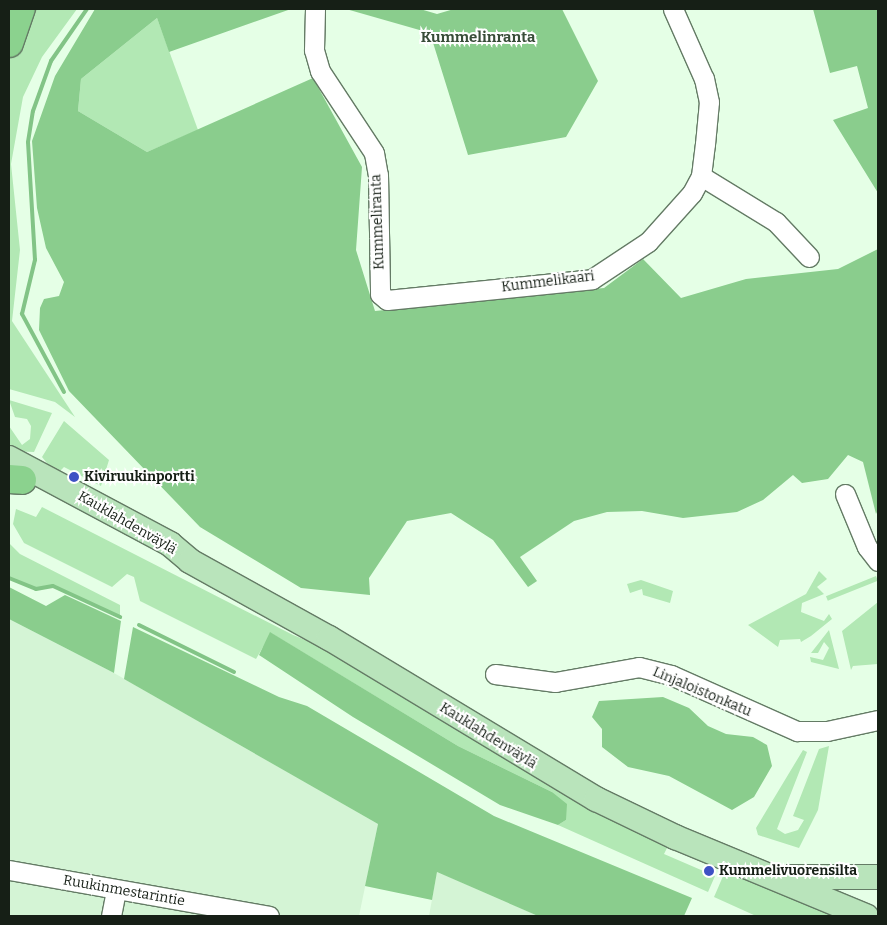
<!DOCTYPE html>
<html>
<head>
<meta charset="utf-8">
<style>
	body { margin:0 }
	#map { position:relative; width:887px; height:925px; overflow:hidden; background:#e5ffe6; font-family:Bitter,serif }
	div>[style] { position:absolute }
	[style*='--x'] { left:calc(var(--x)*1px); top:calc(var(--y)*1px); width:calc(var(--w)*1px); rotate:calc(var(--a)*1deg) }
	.built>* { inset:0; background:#d4f4d5 }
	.green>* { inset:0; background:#b2e8b4; transform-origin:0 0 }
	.forest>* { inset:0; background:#8acd8d }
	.stream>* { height:4px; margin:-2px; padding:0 2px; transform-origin:2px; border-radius:2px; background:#82c486 }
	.roads { filter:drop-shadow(1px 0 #647b65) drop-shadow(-1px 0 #647b65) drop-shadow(0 1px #647b65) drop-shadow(0 -1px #647b65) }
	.minor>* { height:19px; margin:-9.5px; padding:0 9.5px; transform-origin:9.5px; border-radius:9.5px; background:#fff }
	.major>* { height:24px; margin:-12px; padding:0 12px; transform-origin:12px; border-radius:12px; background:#b9e4bb }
	.highway>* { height:28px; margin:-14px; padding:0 14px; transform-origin:14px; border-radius:14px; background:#8bd28e }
	.dots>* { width:14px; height:14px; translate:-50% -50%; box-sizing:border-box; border:2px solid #fff; border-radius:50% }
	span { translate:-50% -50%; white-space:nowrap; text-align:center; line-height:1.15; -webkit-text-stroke:4px #fff; paint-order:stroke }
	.street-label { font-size:14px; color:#161f16 }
	.poi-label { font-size:14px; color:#161f16; font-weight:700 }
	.left { translate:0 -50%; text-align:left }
	.neighbourhood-label { font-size:15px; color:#384c38; font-weight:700 }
	.frame { position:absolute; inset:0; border:10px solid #161f16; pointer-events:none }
</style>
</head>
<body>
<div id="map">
	<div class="built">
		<i style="clip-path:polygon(9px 619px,114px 673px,378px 824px,359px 916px,9px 916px)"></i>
		<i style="clip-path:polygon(437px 872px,449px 877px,538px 916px,429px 916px)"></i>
	</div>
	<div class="green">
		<i style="clip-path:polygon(27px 9px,77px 9px,42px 57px,23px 97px,11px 164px,20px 250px,12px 321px,75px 417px,55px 402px,9px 389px,9px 61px)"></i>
		<i style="clip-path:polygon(157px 18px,198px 130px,147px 152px,78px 111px,81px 79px)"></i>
		<i style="clip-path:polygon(9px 400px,52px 413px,34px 452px,9px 451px,9px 426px,22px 445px,30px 439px,31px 426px,27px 419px,15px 417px)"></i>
		<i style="clip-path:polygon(64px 421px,109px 460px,101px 486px,64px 467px,59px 472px,50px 467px,42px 457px)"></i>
		<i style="clip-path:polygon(42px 507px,293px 635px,341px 654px,635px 827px,667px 848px,664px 854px,715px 876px,708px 892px,558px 825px,566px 820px,552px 792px,458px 746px,271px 633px,256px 659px,140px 601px,134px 577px,127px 574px,112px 587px,24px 543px,13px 524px,16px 509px,36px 517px)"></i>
		<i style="clip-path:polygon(9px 543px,20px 554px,120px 605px,120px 617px,54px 586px,36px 589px,9px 578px)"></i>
		<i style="clip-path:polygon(819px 571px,827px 579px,817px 587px,824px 594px,802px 603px,801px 612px,824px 621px,829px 614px,832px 619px,811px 636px,801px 642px,800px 639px,780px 640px,778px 647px,748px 625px,806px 594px)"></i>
		<i style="left:876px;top:576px;width:5px;height:54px;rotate:68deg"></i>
		<i style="clip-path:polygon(641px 580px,673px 591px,670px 603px,643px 595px,642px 589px,630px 593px,627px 584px)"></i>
		<i style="clip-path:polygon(878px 602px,878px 664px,853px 666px,851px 670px,842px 631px)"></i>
		<i style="clip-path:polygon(829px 630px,839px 669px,811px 662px,810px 657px,823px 660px,829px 648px,824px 642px,818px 653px,811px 653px)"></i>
		<i style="clip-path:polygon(829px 746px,818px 810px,799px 848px,758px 835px,756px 828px,803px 750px,807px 752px,777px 829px,785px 834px,798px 830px,804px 820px,793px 816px,819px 749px)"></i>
		<i style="clip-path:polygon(724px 874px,755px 880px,846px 916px,756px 916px,714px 897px)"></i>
	</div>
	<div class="forest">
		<i style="clip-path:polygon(95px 9px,291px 9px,169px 52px,157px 18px,81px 79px,78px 111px,147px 152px,313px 78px,362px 167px,356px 250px,375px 311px,604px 288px,643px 259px,681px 298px,746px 279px,838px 269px,878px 249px,878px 510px,876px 514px,863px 462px,848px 455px,828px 479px,802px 483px,793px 475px,763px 500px,737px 512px,683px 518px,642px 511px,607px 512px,574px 521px,520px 557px,537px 581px,528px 587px,493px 540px,451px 513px,407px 521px,369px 578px,370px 595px,301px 588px,200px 527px,69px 391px,39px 330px,40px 308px,44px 299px,59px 296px,64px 282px,46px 248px,37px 208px,32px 141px,55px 76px)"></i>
		<i style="clip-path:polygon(346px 9px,420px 9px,437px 14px,454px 9px,562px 9px,598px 81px,566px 137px,468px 155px,430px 33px)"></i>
		<i style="clip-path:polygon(813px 9px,878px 9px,878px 193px,833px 120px,868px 108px,857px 66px,830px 73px)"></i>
		<i style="clip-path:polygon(9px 587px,46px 606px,65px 595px,121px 621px,114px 673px,9px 619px)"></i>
		<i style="clip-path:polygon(133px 627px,279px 697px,307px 706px,494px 816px,692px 898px,684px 916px,538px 916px,437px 872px,432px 900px,365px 886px,378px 824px,124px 679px)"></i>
		<i style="clip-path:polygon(270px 632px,458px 746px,552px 792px,567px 804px,566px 820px,558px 825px,500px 805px,353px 717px,259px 655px)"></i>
		<i style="clip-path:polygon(663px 697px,689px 708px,708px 726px,726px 734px,753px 737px,767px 745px,772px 766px,754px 797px,732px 810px,669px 776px,628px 767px,602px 747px,602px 729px,592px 717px,599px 701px)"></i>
	</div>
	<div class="stream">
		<i style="--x:64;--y:392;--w:89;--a:-118.3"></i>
		<i style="--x:22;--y:314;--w:56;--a:-76.5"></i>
		<i style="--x:35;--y:260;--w:118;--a:-93.4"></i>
		<i style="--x:28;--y:142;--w:31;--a:-81"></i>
		<i style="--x:33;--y:111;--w:53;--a:-70.2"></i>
		<i style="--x:51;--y:61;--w:63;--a:-55.3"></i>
		<i style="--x:9;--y:578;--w:29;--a:22"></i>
		<i style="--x:36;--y:589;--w:17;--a:-10"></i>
		<i style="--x:53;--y:586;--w:74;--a:24.8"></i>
		<i style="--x:139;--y:625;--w:106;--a:26.3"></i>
	</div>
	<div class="roads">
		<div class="minor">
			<i style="--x:315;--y:9;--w:41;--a:91.4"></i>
			<i style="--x:314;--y:50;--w:22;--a:74"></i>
			<i style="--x:320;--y:71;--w:98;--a:56.6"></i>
			<i style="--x:374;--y:153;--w:22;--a:80"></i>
			<i style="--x:378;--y:175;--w:119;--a:89"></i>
			<i style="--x:380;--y:294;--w:9;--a:41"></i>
			<i style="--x:387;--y:300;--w:206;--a:-5.8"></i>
			<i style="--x:592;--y:279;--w:67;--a:-33.5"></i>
			<i style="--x:648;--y:242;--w:66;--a:-48.1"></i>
			<i style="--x:692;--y:193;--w:19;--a:-62"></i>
			<i style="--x:701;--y:176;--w:32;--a:-83"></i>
			<i style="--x:705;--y:144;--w:42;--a:-84.6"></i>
			<i style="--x:709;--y:102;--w:24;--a:-102"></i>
			<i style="--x:704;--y:79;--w:77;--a:-113.9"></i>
			<i style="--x:701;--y:176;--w:88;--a:31.5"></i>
			<i style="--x:776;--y:222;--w:48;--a:46.7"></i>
			<i style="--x:845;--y:494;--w:57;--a:67.5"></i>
			<i style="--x:867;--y:547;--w:18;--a:52"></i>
			<i style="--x:495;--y:674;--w:61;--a:7.6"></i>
			<i style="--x:555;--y:682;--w:85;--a:-10.1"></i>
			<i style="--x:639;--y:667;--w:33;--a:14"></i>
			<i style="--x:671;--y:675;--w:138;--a:24"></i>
			<i style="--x:797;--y:731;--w:30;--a:0"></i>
			<i style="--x:827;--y:731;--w:52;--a:-12.2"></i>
			<i style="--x:9;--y:870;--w:264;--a:10"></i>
			<i style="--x:111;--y:916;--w:26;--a:-79"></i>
		</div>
		<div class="major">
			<i style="--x:9;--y:458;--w:183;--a:28.1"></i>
			<i style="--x:170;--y:544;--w:26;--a:40"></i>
			<i style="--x:190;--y:561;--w:159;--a:29"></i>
			<i style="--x:329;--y:638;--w:312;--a:31.1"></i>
			<i style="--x:596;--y:799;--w:88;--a:25.7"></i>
			<i style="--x:675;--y:837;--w:207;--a:22.5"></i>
			<i style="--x:790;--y:877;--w:88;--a:0"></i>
		</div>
		<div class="highway">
			<i style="--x:9;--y:43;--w:36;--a:-71"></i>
			<i style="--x:9;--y:479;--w:13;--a:4"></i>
		</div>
	</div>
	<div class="dots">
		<i style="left:74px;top:477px;background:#3e51c4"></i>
		<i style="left:709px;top:871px;background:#3e51c4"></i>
	</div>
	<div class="street-label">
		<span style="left:378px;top:222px;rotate:-92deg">Kummeliranta</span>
		<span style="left:548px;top:282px;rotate:-7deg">Kummelikaari</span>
		<span style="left:127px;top:523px;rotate:30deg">Kauklahdenväylä</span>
		<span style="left:702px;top:692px;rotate:23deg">Linjaloistonkatu</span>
		<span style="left:488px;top:736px;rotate:32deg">Kauklahdenväylä</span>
		<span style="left:124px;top:891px;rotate:10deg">Ruukinmestarintie</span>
	</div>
	<div class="poi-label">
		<span class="left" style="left:84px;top:477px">Kiviruukinportti</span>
		<span class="left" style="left:719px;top:871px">Kummelivuorensilta</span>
	</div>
	<div class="neighbourhood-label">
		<span style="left:478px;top:38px">Kummelinranta</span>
	</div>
	<div class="frame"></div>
</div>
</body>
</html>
